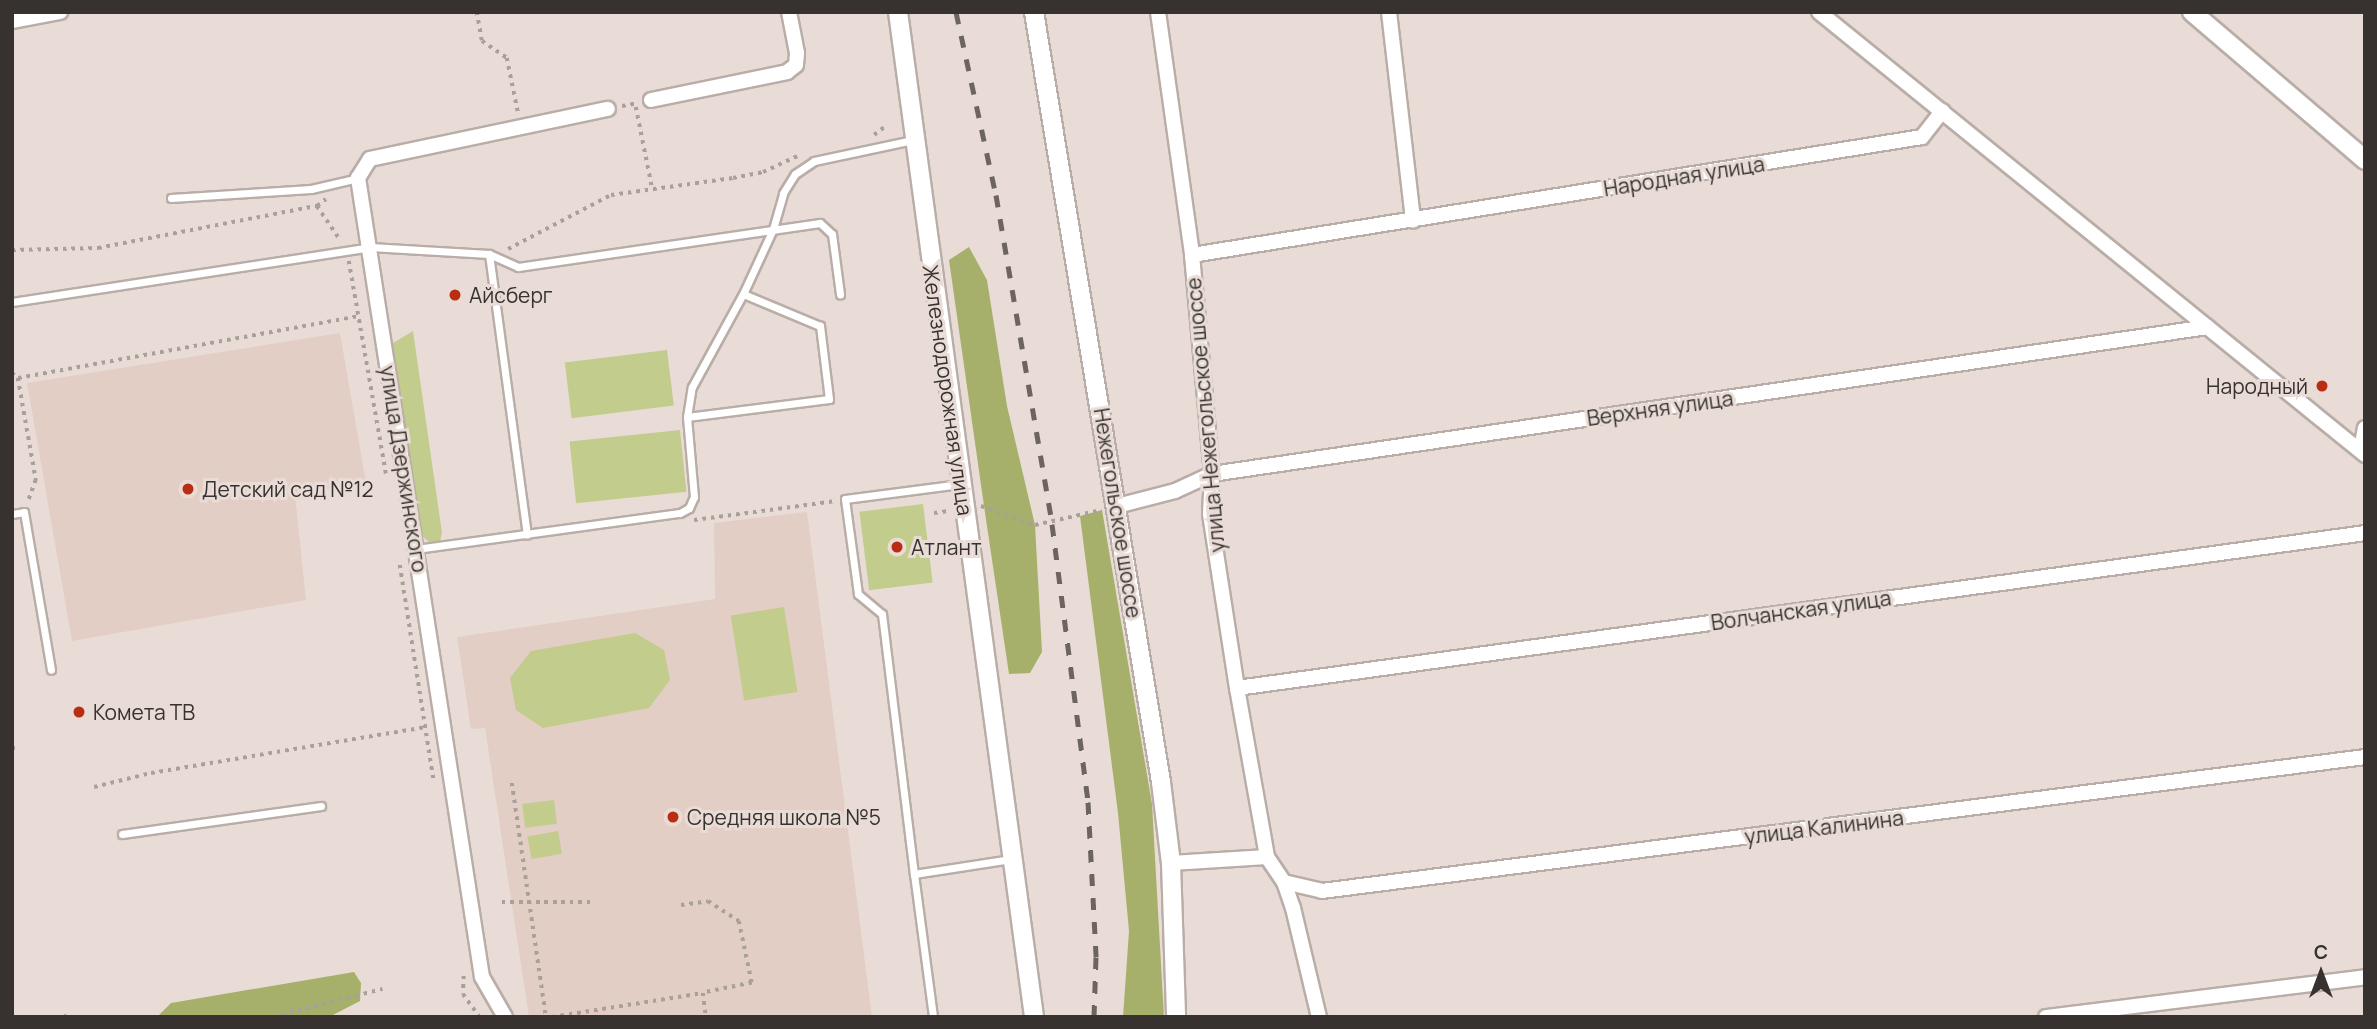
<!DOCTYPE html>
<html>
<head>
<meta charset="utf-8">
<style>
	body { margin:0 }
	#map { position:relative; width:2377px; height:1029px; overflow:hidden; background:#e9dcd6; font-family:Manrope,sans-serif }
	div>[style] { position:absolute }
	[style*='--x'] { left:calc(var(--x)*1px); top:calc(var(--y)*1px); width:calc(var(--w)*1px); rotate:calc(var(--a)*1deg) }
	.built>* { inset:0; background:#e2cec5 }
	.green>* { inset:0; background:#c2cc8c; transform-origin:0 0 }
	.forest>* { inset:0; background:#a6b06b }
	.path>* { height:3.5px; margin-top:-1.75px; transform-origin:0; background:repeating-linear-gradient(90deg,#aaa09b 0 3.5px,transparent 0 8.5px) }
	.roads { filter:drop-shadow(2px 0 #b9ada7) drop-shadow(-2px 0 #b9ada7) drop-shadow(0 2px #b9ada7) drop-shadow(0 -2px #b9ada7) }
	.service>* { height:7px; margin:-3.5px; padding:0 3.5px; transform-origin:3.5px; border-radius:3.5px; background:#fff }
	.minor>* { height:14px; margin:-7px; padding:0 7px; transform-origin:7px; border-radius:7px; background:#fff }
	.tertiary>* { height:18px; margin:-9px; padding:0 9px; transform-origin:9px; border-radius:9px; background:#fff }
	.rail>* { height:5px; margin-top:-2.5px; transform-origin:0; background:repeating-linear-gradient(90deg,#6b6460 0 12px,transparent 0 24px) }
	.dots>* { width:19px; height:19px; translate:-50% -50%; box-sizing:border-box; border:4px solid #e9dcd6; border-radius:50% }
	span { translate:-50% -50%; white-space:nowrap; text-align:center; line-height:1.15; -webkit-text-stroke:6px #e9dcd6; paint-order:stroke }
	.street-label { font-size:21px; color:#37322f }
	.poi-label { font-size:21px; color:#37322f }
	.left { translate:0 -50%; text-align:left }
	.right { translate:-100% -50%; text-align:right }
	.frame { position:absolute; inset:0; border:14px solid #37322f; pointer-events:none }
	.north { position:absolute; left:2286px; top:938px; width:70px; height:70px; -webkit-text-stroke:5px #e9dcd6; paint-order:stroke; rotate:0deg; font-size:19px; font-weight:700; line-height:28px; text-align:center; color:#37322f }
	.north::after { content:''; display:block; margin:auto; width:24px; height:32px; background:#37322f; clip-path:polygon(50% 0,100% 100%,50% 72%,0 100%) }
</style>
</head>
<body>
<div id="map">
	<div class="built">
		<i style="clip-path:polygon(340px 333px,366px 483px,295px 495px,306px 600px,72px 641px,27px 383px)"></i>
		<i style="clip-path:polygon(807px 512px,872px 1017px,529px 1017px,485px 728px,471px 729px,457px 637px,715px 599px,714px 523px)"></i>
	</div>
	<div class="green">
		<i style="clip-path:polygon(413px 331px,442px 533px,440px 541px,429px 542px,421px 535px,393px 343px)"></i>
		<i style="left:667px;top:350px;width:56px;height:103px;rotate:83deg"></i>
		<i style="left:680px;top:430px;width:62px;height:111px;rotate:84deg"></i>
		<i style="left:923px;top:504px;width:79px;height:64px;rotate:83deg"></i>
		<i style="left:784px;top:607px;width:86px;height:54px;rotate:81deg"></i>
		<i style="clip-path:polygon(635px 633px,664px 650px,670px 680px,649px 708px,543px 728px,516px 710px,510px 678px,531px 651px)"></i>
		<i style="left:554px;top:800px;width:24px;height:32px;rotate:83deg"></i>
		<i style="left:558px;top:831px;width:23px;height:31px;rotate:80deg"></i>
	</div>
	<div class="forest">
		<i style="clip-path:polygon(969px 247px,987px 280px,1007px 406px,1035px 525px,1042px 652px,1030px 673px,1009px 674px,984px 506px,949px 260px)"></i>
		<i style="clip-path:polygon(1102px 510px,1152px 804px,1164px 1017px,1123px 1017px,1129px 931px,1118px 813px,1080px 516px)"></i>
		<i style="clip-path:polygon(354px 972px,361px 983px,360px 1001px,329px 1017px,157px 1017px,171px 1003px)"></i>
	</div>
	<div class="path">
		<i style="--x:477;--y:12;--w:29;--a:80"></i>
		<i style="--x:482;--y:41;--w:30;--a:34"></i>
		<i style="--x:507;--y:58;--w:55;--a:78.5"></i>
		<i style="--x:622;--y:106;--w:17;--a:-10"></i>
		<i style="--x:636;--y:107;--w:82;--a:78.7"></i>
		<i style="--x:874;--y:135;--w:16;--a:-38"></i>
		<i style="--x:317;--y:206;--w:42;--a:55.6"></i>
		<i style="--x:508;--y:249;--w:116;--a:-27.7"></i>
		<i style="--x:611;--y:195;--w:123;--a:-7.9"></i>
		<i style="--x:733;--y:178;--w:31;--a:-11"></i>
		<i style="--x:763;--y:172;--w:40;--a:-25"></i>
		<i style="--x:12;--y:250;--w:86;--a:-1.3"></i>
		<i style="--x:98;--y:248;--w:223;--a:-10.9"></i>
		<i style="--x:317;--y:206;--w:11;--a:-38"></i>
		<i style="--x:349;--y:261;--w:216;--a:80.1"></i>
		<i style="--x:12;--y:373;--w:8;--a:40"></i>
		<i style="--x:18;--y:378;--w:104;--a:80"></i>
		<i style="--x:36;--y:480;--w:23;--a:110"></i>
		<i style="--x:18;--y:378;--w:346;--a:-10.3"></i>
		<i style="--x:981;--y:506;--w:57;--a:19.4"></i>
		<i style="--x:1035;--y:525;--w:68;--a:-12.8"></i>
		<i style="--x:934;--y:513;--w:15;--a:-8"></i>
		<i style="--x:694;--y:520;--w:143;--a:-7.6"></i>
		<i style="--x:400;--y:565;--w:220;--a:81.1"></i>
		<i style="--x:12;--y:748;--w:5;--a:0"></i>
		<i style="--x:512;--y:783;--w:236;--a:81.7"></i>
		<i style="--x:94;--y:787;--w:59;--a:-13.8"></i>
		<i style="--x:151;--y:773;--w:279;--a:-9.5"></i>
		<i style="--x:502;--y:902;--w:93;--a:0"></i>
		<i style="--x:681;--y:905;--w:27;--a:-8"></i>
		<i style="--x:708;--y:901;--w:37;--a:33"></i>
		<i style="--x:739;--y:921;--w:63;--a:78.2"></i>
		<i style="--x:752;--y:983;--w:50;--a:168.5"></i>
		<i style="--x:464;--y:976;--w:18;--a:93"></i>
		<i style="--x:463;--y:994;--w:29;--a:54"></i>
		<i style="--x:64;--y:1015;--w:3;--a:45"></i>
		<i style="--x:273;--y:1017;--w:113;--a:-14.4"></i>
		<i style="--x:552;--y:1017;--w:153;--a:-9"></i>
		<i style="--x:703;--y:993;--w:24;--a:83"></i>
	</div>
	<div class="roads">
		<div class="service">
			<i style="--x:171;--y:198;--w:140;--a:-3.7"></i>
			<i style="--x:311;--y:189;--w:48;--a:-13.2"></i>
			<i style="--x:489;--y:254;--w:283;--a:82.3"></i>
			<i style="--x:12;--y:302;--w:362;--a:-8.7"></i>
			<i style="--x:370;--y:247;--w:119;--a:3.4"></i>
			<i style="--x:489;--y:254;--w:32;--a:24"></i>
			<i style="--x:518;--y:267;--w:305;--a:-8.3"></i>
			<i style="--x:820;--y:223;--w:16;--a:43"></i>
			<i style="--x:832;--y:234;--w:61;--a:82.4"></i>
			<i style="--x:687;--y:417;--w:143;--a:-7.2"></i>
			<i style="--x:829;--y:399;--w:74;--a:-97"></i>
			<i style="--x:820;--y:326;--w:83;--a:-157.4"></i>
			<i style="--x:960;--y:484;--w:116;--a:172.6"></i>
			<i style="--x:845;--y:499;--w:96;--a:82.2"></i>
			<i style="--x:858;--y:594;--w:31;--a:40"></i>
			<i style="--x:882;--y:614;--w:262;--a:83"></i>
			<i style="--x:914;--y:874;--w:98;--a:-8.8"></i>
			<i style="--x:12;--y:514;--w:12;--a:-9"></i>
			<i style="--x:24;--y:512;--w:160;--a:80.3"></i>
			<i style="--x:416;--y:549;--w:266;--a:-7.8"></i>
			<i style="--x:680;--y:513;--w:10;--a:-29"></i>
			<i style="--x:689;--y:508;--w:12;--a:-66"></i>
			<i style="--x:694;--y:497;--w:80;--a:-95"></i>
			<i style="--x:687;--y:417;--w:30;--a:-81"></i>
			<i style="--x:692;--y:387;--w:106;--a:-61.3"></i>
			<i style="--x:743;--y:294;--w:72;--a:-65.2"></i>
			<i style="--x:773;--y:229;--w:37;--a:-74"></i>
			<i style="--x:783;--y:193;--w:22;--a:-58"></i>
			<i style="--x:795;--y:174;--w:23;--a:-34"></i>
			<i style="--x:814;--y:161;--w:101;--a:-12"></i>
			<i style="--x:122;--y:834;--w:201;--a:-8"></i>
			<i style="--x:914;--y:874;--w:144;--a:82.4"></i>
		</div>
		<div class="minor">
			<i style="--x:1158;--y:12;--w:245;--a:82"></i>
			<i style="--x:1192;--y:255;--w:220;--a:84.8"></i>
			<i style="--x:1212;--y:474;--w:40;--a:92.9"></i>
			<i style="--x:1210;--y:514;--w:176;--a:81.2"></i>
			<i style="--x:1237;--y:688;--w:172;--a:79.9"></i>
			<i style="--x:1267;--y:857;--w:30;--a:56"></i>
			<i style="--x:1284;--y:882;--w:28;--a:71"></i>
			<i style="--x:1293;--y:908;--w:112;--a:76.6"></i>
			<i style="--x:1389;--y:12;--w:210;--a:83.4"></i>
			<i style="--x:1819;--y:12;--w:703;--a:39.05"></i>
			<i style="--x:12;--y:21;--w:49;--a:-10.6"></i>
			<i style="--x:651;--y:100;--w:139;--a:-11.6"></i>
			<i style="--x:787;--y:72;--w:11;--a:-38"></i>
			<i style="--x:796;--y:65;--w:12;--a:-85"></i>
			<i style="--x:797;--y:53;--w:42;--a:-101"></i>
			<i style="--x:1192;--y:255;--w:739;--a:-9.18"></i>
			<i style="--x:1922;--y:137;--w:33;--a:-52"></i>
			<i style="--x:2361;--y:450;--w:22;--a:-80"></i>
			<i style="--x:1117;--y:506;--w:60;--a:-14.5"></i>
			<i style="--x:1175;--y:491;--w:41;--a:-24.7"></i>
			<i style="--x:1212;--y:474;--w:1006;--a:-8.4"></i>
			<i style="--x:1237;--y:688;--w:1139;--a:-7.82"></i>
			<i style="--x:1171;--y:863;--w:96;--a:-3.6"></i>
			<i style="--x:1284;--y:882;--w:39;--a:13"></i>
			<i style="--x:1322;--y:891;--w:1052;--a:-7.32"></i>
			<i style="--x:505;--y:1017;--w:46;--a:-119.9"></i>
			<i style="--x:482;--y:977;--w:809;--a:-98.82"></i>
			<i style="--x:358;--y:178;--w:22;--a:-58"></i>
			<i style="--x:370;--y:159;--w:243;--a:-11.9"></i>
			<i style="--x:2046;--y:1017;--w:321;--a:-7.1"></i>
		</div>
		<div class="tertiary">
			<i style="--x:898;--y:12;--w:1014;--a:82.29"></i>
			<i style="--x:1034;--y:12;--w:780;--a:80.63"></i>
			<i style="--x:1161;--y:782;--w:82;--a:83"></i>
			<i style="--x:1171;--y:863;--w:154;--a:88.1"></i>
			<i style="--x:2192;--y:12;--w:228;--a:40.5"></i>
		</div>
	</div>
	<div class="rail">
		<i style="--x:956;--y:12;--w:187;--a:77.7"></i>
		<i style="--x:996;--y:195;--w:334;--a:80.3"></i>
		<i style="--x:1052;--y:524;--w:280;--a:82.6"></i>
		<i style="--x:1088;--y:802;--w:155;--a:87"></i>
		<i style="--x:1096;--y:957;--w:60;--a:91.9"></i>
	</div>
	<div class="dots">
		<i style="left:455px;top:295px;background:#b92d12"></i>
		<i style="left:2322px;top:386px;background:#b92d12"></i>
		<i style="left:188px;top:489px;background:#b92d12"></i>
		<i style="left:897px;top:547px;background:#b92d12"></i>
		<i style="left:79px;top:712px;background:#b92d12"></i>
		<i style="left:673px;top:817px;background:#b92d12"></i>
	</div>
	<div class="street-label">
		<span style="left:1684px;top:176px;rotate:-9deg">Народная улица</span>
		<span style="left:948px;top:390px;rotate:82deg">Железнодорожная улица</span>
		<span style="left:1660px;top:408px;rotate:-8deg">Верхняя улица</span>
		<span style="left:1205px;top:415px;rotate:-95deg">улица Нежегольское шоссе</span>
		<span style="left:404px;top:469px;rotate:81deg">улица Дзержинского</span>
		<span style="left:1118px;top:513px;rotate:81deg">Нежегольское шоссе</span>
		<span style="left:1801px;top:610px;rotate:-8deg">Волчанская улица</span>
		<span style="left:1824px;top:827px;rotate:-7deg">улица Калинина</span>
	</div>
	<div class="poi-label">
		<span class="left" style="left:469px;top:295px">Айсберг</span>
		<span class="right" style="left:2308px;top:386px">Народный</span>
		<span class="left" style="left:202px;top:489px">Детский сад №12</span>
		<span class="left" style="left:911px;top:547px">Атлант</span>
		<span class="left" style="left:93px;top:712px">Комета ТВ</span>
		<span class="left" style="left:687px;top:817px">Средняя школа №5</span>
	</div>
	<div class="frame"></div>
	<div class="north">С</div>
</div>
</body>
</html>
